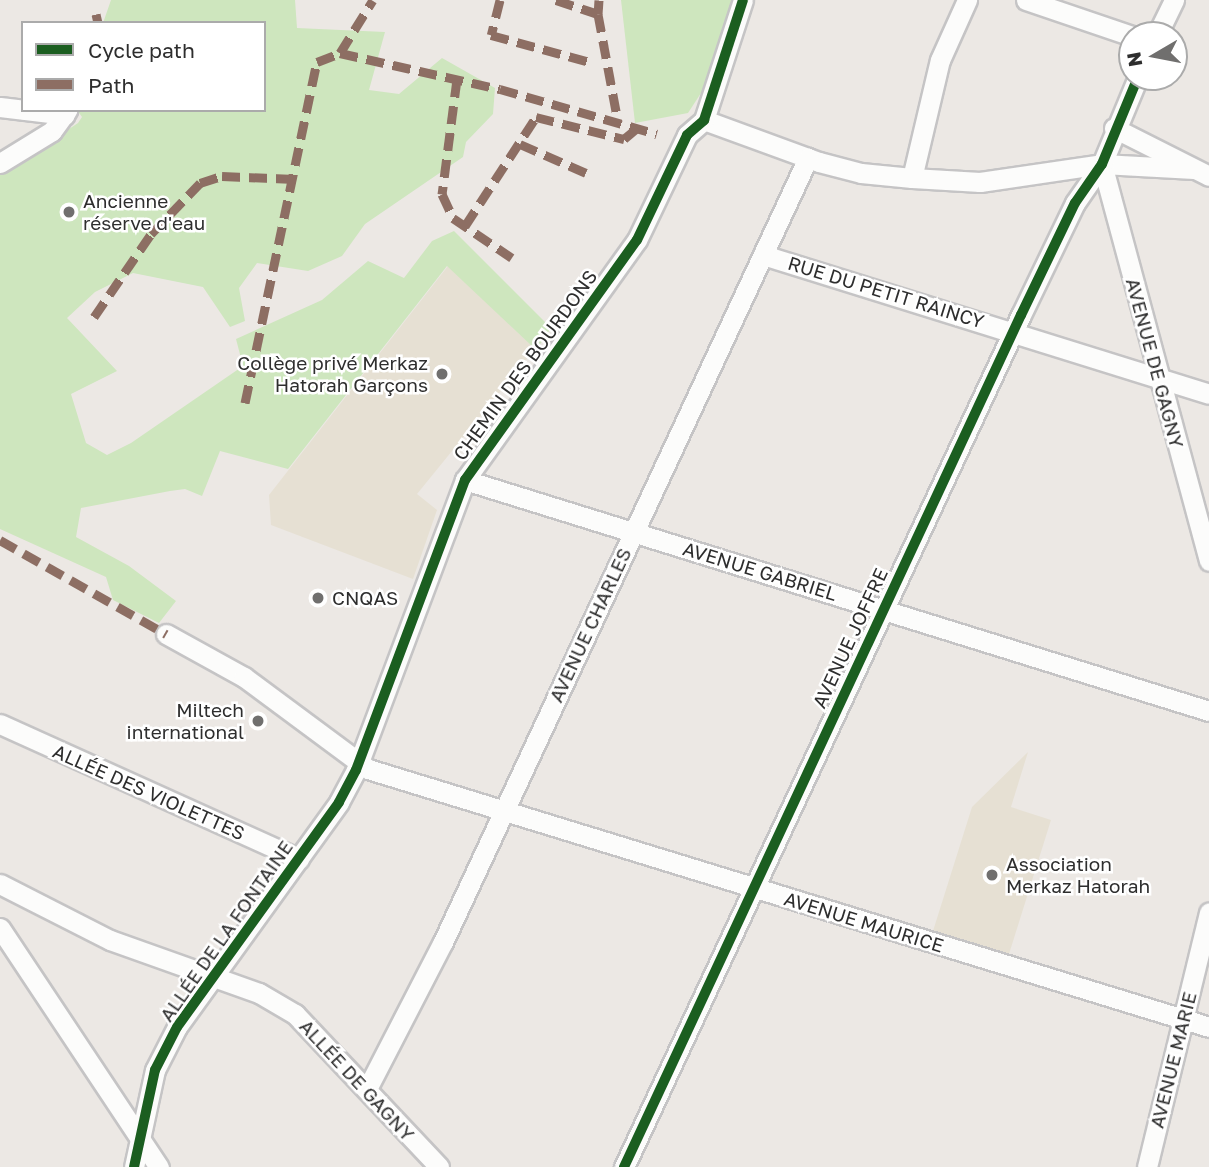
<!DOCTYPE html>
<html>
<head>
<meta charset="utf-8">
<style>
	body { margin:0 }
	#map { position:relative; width:1209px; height:1167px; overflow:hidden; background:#ece8e4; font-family:"Golos Text",sans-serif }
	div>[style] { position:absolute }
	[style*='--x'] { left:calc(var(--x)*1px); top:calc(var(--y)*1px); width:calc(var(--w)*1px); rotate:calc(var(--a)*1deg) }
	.education>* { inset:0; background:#e6e0d3 }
	.green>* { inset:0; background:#cee6be }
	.roads { filter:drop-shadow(2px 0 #c5c4c5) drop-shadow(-2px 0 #c5c4c5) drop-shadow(0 2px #c5c4c5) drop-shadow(0 -2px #c5c4c5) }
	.minor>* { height:19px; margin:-9.5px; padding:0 9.5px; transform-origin:9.5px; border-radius:9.5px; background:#fcfcfb }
	.quiet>* { height:9px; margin-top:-4.5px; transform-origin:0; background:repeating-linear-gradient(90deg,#8d6e63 0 18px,transparent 0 27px) }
	.cycleway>* { height:10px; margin:-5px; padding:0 5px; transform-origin:5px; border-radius:5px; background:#1b5e20 }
	.dots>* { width:19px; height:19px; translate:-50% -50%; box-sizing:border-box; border:4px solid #fff; border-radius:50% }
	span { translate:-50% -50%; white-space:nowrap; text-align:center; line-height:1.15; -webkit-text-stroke:5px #fff; paint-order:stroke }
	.poi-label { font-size:19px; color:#2e2e2e }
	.left { translate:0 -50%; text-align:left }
	.right { translate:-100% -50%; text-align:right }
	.street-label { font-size:19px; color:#2e2e2e }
	.legend { position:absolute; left:21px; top:21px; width:245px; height:91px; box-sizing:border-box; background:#fff; border:2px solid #ababab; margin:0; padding:9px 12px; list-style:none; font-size:21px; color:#2e2e2e }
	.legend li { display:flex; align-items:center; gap:14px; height:35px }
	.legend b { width:35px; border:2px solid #ababab }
	.north { position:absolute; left:1118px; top:21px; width:70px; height:70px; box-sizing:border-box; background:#fff; border:2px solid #ababab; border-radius:50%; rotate:260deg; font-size:19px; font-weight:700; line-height:28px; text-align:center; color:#2e2e2e }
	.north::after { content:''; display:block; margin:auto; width:24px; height:32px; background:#706f6e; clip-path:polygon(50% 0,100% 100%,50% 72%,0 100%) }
</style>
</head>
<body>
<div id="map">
	<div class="education">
		<i style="clip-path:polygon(448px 266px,535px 349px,417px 494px,437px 510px,413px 579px,271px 525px,269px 495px)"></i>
		<i style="clip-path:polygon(1028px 752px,1011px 807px,1051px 820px,1009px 954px,933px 931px,972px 807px)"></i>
	</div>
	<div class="green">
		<i style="clip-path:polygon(111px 0,295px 0,297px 28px,385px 32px,369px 90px,399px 94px,442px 58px,495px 88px,493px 114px,466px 142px,463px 157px,365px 224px,342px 256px,308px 271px,257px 263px,239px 288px,245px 321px,230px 327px,203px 287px,133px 273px,95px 292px,67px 318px,117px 371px,71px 394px,86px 443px,107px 455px,131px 443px,243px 366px,236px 339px,322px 300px,368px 261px,404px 278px,432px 241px,454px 231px,551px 328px,536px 350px,447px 266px,288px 469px,220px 451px,202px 496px,185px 489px,170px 491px,81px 508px,76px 537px,129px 566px,176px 601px,159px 623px,113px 600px,106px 577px,0 529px,0 175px,78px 123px,82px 117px,77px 110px,264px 110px,264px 23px,103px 23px)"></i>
		<i style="clip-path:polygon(621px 0,733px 0,703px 90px,688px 113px,635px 123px)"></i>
	</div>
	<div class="roads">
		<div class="minor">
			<i style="--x:1026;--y:0;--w:112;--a:18.8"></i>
			<i style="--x:1157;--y:35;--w:39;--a:-64"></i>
			<i style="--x:0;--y:107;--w:23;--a:7"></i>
			<i style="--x:25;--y:110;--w:40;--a:7.1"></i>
			<i style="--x:704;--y:120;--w:122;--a:20.1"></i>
			<i style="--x:819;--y:162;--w:43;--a:14.7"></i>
			<i style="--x:861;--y:173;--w:51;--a:5.6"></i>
			<i style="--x:912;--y:178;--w:68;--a:3.4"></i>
			<i style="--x:980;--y:182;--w:123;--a:-8.4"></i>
			<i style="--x:1102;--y:164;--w:92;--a:3.1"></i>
			<i style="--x:1114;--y:128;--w:106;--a:26.8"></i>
			<i style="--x:0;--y:163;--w:61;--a:-31.6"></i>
			<i style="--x:52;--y:131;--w:26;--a:-54"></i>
			<i style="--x:1102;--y:164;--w:411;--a:74.9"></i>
			<i style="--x:912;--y:178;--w:121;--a:-76.7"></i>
			<i style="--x:940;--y:60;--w:66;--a:-65.8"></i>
			<i style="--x:763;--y:255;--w:467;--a:17.3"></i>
			<i style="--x:465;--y:480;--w:779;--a:17.25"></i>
			<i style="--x:166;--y:634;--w:89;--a:28.9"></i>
			<i style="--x:244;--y:677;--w:154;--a:36.6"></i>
			<i style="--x:368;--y:769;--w:880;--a:17.05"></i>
			<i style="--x:0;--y:724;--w:328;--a:24.3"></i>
			<i style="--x:0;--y:884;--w:123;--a:27"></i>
			<i style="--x:110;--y:940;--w:158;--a:19.6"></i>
			<i style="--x:259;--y:993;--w:42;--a:30.3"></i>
			<i style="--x:295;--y:1014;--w:210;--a:46.7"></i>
			<i style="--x:0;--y:928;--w:287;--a:56.4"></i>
			<i style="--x:367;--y:1089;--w:165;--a:-62.7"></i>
			<i style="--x:443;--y:942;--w:865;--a:-65.04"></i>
			<i style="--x:134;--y:1167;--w:99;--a:-77.8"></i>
			<i style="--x:155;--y:1070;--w:48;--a:-62.9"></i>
			<i style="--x:177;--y:1027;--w:277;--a:-54.2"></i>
			<i style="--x:339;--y:802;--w:36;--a:-62"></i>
			<i style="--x:356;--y:770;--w:310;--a:-69.4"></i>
			<i style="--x:465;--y:480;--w:295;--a:-54.4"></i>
			<i style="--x:637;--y:240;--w:116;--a:-64.5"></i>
			<i style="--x:687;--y:135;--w:23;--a:-41"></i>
			<i style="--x:704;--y:120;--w:126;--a:-72"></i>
			<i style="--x:624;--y:1167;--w:940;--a:-65.02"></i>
			<i style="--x:1021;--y:315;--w:124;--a:-64.3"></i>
			<i style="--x:1075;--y:203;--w:47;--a:-55.3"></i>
			<i style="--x:1102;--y:164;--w:94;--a:-67.5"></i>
			<i style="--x:1147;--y:1167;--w:262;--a:-76.3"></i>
		</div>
	</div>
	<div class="quiet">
		<i style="--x:500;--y:0;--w:36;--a:104"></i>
		<i style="--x:491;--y:35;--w:103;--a:15.3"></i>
		<i style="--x:556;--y:0;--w:44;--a:18.4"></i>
		<i style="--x:599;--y:0;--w:14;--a:94"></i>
		<i style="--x:598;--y:14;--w:110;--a:79.5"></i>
		<i style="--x:96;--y:14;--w:9;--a:77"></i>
		<i style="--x:340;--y:53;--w:164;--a:12.7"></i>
		<i style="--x:500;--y:89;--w:163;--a:16"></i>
		<i style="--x:457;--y:79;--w:116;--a:97.4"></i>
		<i style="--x:442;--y:194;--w:26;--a:65"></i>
		<i style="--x:453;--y:218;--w:71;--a:34.1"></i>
		<i style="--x:520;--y:144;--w:72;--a:23.7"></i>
		<i style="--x:465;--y:226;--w:130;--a:-56.9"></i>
		<i style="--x:536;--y:117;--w:91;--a:14"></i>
		<i style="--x:624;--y:139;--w:17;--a:-40"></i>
		<i style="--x:94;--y:317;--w:101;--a:-55.5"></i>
		<i style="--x:151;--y:234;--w:71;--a:-46.1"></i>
		<i style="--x:200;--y:183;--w:23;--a:-18"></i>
		<i style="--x:222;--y:176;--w:73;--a:2.4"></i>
		<i style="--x:245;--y:403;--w:349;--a:-78.1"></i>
		<i style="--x:317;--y:62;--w:25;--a:-21"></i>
		<i style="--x:340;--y:53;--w:62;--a:-58.1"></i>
		<i style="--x:0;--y:540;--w:191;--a:29.5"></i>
	</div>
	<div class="cycleway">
		<i style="--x:134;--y:1167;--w:99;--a:-77.8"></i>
		<i style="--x:155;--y:1070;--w:48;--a:-62.9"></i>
		<i style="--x:177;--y:1027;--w:277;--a:-54.2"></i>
		<i style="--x:339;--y:802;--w:36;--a:-62"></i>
		<i style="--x:356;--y:770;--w:310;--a:-69.4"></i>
		<i style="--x:465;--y:480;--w:295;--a:-54.4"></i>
		<i style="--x:637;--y:240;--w:116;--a:-64.5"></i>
		<i style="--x:687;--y:135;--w:23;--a:-41"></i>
		<i style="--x:704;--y:120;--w:126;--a:-72"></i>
		<i style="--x:624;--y:1167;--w:940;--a:-65.02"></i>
		<i style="--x:1021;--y:315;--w:124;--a:-64.3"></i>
		<i style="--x:1075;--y:203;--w:47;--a:-55.3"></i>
		<i style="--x:1102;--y:164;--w:94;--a:-67.5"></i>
	</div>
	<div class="dots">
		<i style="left:69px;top:212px;background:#706f6e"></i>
		<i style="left:442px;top:374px;background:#706f6e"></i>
		<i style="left:318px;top:598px;background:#706f6e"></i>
		<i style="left:258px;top:721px;background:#706f6e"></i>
		<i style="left:992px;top:875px;background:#706f6e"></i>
	</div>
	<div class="poi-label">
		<span class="left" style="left:83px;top:212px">Ancienne<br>réserve d'eau</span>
		<span class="right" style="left:428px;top:374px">Collège privé Merkaz<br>Hatorah Garçons</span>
		<span class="left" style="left:332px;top:598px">CNQAS</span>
		<span class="right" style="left:244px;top:721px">Miltech<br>international</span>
		<span class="left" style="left:1006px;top:875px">Association<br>Merkaz Hatorah</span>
	</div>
	<div class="street-label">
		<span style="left:886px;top:292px;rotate:17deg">RUE DU PETIT RAINCY</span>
		<span style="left:1155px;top:363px;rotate:75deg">AVENUE DE GAGNY</span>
		<span style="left:525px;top:365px;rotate:-54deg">CHEMIN DES BOURDONS</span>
		<span style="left:760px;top:571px;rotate:17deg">AVENUE GABRIEL</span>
		<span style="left:590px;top:625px;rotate:-65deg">AVENUE CHARLES</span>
		<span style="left:850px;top:638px;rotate:-65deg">AVENUE JOFFRE</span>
		<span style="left:149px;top:792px;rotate:24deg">ALLÉE DES VIOLETTES</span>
		<span style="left:864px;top:922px;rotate:17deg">AVENUE MAURICE</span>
		<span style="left:226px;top:931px;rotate:-55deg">ALLÉE DE LA FONTAINE</span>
		<span style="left:1173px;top:1060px;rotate:-76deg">AVENUE MARIE</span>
		<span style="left:357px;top:1080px;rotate:47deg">ALLÉE DE GAGNY</span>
	</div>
	<ul class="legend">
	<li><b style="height:9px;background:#1b5e20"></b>Cycle path</li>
	<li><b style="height:9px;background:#8d6e63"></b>Path</li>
	</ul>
	<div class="north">N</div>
</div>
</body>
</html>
